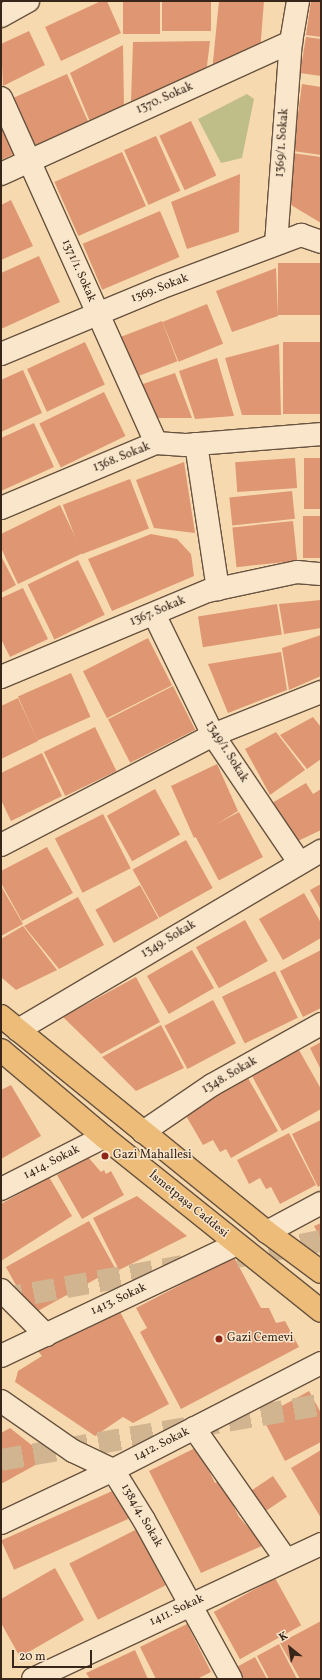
<!DOCTYPE html>
<html>
<head>
<meta charset="utf-8">
<style>
	body { margin:0 }
	#map { position:relative; width:322px; height:1680px; overflow:hidden; background:#f7d9af; font-family:Vollkorn,serif }
	div>[style] { position:absolute }
	[style*='--x'] { left:calc(var(--x)*1px); top:calc(var(--y)*1px); width:calc(var(--w)*1px); rotate:calc(var(--a)*1deg) }
	.green>* { inset:0; background:#c0be88 }
	.building>* { inset:0; background:#de9772; transform-origin:0 0 }
	.highway-tunnel>* { height:22px; margin-top:-11px; transform-origin:0; background:repeating-linear-gradient(90deg,#d1b591 0 22px,transparent 0 33px) }
	.roads { filter:drop-shadow(1px 0 #685340) drop-shadow(-1px 0 #685340) drop-shadow(0 1px #685340) drop-shadow(0 -1px #685340) }
	.street>* { height:22px; margin:-11px; padding:0 11px; transform-origin:11px; border-radius:11px; background:#fae6cb }
	.primary>* { height:22px; margin:-11px; padding:0 11px; transform-origin:11px; border-radius:11px; background:#ecbc78 }
	.dots>* { width:11px; height:11px; translate:-50% -50%; box-sizing:border-box; border:2px solid #fae6cb; border-radius:50% }
	span { translate:-50% -50%; white-space:nowrap; text-align:center; line-height:1.15; -webkit-text-stroke:3px #fae6cb; paint-order:stroke }
	.street-label { font-size:12px; color:#38261b }
	.poi-label { font-size:12px; color:#38261b }
	.left { translate:0 -50%; text-align:left }
	.frame { position:absolute; inset:0; border:2px solid #38261b; pointer-events:none }
	.north { position:absolute; left:270px; top:1628px; width:40px; height:40px; -webkit-text-stroke:3px #fae6cb; paint-order:stroke; rotate:330deg; font-size:11px; font-weight:700; line-height:16px; text-align:center; color:#38261b }
	.north::after { content:''; display:block; margin:auto; width:14px; height:18px; background:#38261b; clip-path:polygon(50% 0,100% 100%,50% 72%,0 100%) }
	.scale { position:absolute; left:12px; top:1650px; width:80px; height:18px; box-sizing:border-box; border:2px solid #38261b; border-top:0; padding-left:5px; font-size:12px; line-height:14px; white-space:nowrap; color:#38261b; -webkit-text-stroke:3px #fae6cb; paint-order:stroke }
</style>
</head>
<body>
<div id="map">
	<div class="green">
		<i style="clip-path:polygon(247px 94px,254px 99px,242px 158px,221px 163px,198px 119px)"></i>
	</div>
	<div class="building">
		<i style="clip-path:polygon(101px 1px,107px 1px,121px 33px,61px 61px,45px 27px)"></i>
		<i style="left:123px;top:1px;width:37px;height:33px"></i>
		<i style="left:162px;top:1px;width:49px;height:30px"></i>
		<i style="clip-path:polygon(219px 1px,264px 1px,260px 52px,212px 72px)"></i>
		<i style="clip-path:polygon(311px 1px,321px 1px,321px 37px,306px 35px)"></i>
		<i style="clip-path:polygon(29px 31px,45px 65px,3px 86px,1px 44px)"></i>
		<i style="clip-path:polygon(306px 37px,321px 39px,321px 76px,300px 73px)"></i>
		<i style="clip-path:polygon(210px 41px,206px 74px,131px 102px,133px 42px)"></i>
		<i style="clip-path:polygon(123px 45px,124px 109px,91px 124px,70px 73px)"></i>
		<i style="left:67px;top:74px;width:57px;height:59px;rotate:66deg"></i>
		<i style="clip-path:polygon(302px 84px,321px 87px,321px 155px,293px 151px)"></i>
		<i style="left:191px;top:121px;width:60px;height:35px;rotate:65deg"></i>
		<i style="clip-path:polygon(1px 126px,14px 154px,1px 160px)"></i>
		<i style="left:156px;top:136px;width:60px;height:35px;rotate:66deg"></i>
		<i style="left:122px;top:152px;width:59px;height:74px;rotate:66deg"></i>
		<i style="clip-path:polygon(292px 153px,321px 157px,321px 223px,286px 202px)"></i>
		<i style="clip-path:polygon(240px 174px,239px 232px,187px 249px,171px 202px)"></i>
		<i style="clip-path:polygon(11px 200px,33px 246px,1px 260px,1px 205px)"></i>
		<i style="left:160px;top:211px;width:50px;height:84px;rotate:67deg"></i>
		<i style="clip-path:polygon(39px 256px,60px 302px,1px 329px,1px 273px)"></i>
		<i style="left:321px;top:263px;width:52px;height:43px;rotate:90deg"></i>
		<i style="clip-path:polygon(276px 268px,278px 316px,232px 332px,216px 291px)"></i>
		<i style="left:207px;top:304px;width:43px;height:48px;rotate:68deg"></i>
		<i style="left:162px;top:321px;width:43px;height:48px;rotate:69deg"></i>
		<i style="left:85px;top:342px;width:47px;height:64px;rotate:65deg"></i>
		<i style="left:321px;top:342px;width:72px;height:38px;rotate:90deg"></i>
		<i style="clip-path:polygon(279px 344px,281px 415px,242px 415px,225px 358px)"></i>
		<i style="clip-path:polygon(217px 358px,234px 416px,195px 419px,179px 371px)"></i>
		<i style="clip-path:polygon(23px 370px,42px 413px,1px 432px,1px 380px)"></i>
		<i style="clip-path:polygon(175px 373px,192px 418px,152px 418px,140px 385px)"></i>
		<i style="left:104px;top:392px;width:49px;height:72px;rotate:64deg"></i>
		<i style="clip-path:polygon(34px 423px,54px 467px,1px 491px,1px 438px)"></i>
		<i style="left:295px;top:458px;width:30px;height:60px;rotate:86deg"></i>
		<i style="left:304px;top:458px;width:17px;height:51px"></i>
		<i style="clip-path:polygon(184px 462px,195px 533px,154px 528px,136px 480px)"></i>
		<i style="left:130px;top:479px;width:53px;height:72px;rotate:69deg"></i>
		<i style="left:292px;top:491px;width:28px;height:63px;rotate:84deg"></i>
		<i style="clip-path:polygon(60px 505px,83px 553px,18px 584px,1px 548px,1px 534px)"></i>
		<i style="left:303px;top:516px;width:18px;height:42px"></i>
		<i style="left:293px;top:521px;width:40px;height:61px;rotate:84deg"></i>
		<i style="clip-path:polygon(151px 534px,177px 539px,191px 554px,194px 576px,112px 611px,88px 559px)"></i>
		<i style="clip-path:polygon(1px 556px,16px 585px,1px 593px)"></i>
		<i style="left:78px;top:560px;width:61px;height:56px;rotate:64deg"></i>
		<i style="clip-path:polygon(23px 588px,48px 639px,10px 657px,1px 639px,1px 598px)"></i>
		<i style="clip-path:polygon(321px 600px,321px 628px,284px 634px,279px 604px)"></i>
		<i style="left:277px;top:604px;width:31px;height:80px;rotate:81deg"></i>
		<i style="clip-path:polygon(321px 635px,321px 676px,289px 690px,282px 648px)"></i>
		<i style="left:148px;top:638px;width:53px;height:73px;rotate:63deg"></i>
		<i style="clip-path:polygon(281px 652px,287px 690px,228px 713px,208px 664px)"></i>
		<i style="left:71px;top:673px;width:48px;height:58px;rotate:66deg"></i>
		<i style="left:173px;top:686px;width:49px;height:73px;rotate:63deg"></i>
		<i style="clip-path:polygon(18px 698px,38px 741px,1px 759px,1px 706px)"></i>
		<i style="clip-path:polygon(313px 717px,321px 727px,321px 759px,307px 769px,280px 735px)"></i>
		<i style="left:95px;top:727px;width:49px;height:57px;rotate:64deg"></i>
		<i style="clip-path:polygon(276px 732px,305px 770px,270px 795px,245px 749px)"></i>
		<i style="clip-path:polygon(42px 753px,62px 796px,11px 821px,1px 800px,1px 773px)"></i>
		<i style="clip-path:polygon(217px 764px,238px 811px,194px 838px,171px 786px)"></i>
		<i style="clip-path:polygon(306px 783px,313px 794px,321px 789px,321px 830px,296px 842px,272px 803px)"></i>
		<i style="left:155px;top:789px;width:52px;height:55px;rotate:61deg"></i>
		<i style="left:239px;top:812px;width:51px;height:50px;rotate:62deg"></i>
		<i style="left:103px;top:814px;width:61px;height:54px;rotate:63deg"></i>
		<i style="left:186px;top:840px;width:55px;height:61px;rotate:61deg"></i>
		<i style="clip-path:polygon(47px 847px,73px 893px,22px 921px,1px 883px,1px 871px)"></i>
		<i style="clip-path:polygon(321px 884px,321px 910px,310px 890px)"></i>
		<i style="left:140px;top:885px;width:38px;height:51px;rotate:61deg"></i>
		<i style="clip-path:polygon(1px 886px,23px 924px,1px 936px)"></i>
		<i style="clip-path:polygon(304px 893px,321px 923px,321px 938px,283px 960px,259px 919px)"></i>
		<i style="clip-path:polygon(78px 897px,104px 945px,59px 969px,24px 926px)"></i>
		<i style="left:245px;top:920px;width:47px;height:56px;rotate:61deg"></i>
		<i style="clip-path:polygon(23px 926px,57px 970px,16px 990px,1px 977px,1px 939px)"></i>
		<i style="left:192px;top:950px;width:44px;height:52px;rotate:60deg"></i>
		<i style="clip-path:polygon(321px 950px,321px 1008px,303px 1017px,280px 971px)"></i>
		<i style="left:275px;top:971px;width:52px;height:59px;rotate:64deg"></i>
		<i style="clip-path:polygon(136px 977px,160px 1022px,101px 1054px,63px 1017px)"></i>
		<i style="left:213px;top:1000px;width:49px;height:55px;rotate:62deg"></i>
		<i style="clip-path:polygon(161px 1025px,184px 1068px,136px 1091px,102px 1057px)"></i>
		<i style="clip-path:polygon(321px 1042px,321px 1070px,310px 1048px)"></i>
		<i style="clip-path:polygon(299px 1050px,321px 1089px,321px 1109px,282px 1131px,252px 1076px)"></i>
		<i style="clip-path:polygon(248px 1078px,278px 1131px,231px 1158px,226px 1149px,220px 1152px,213px 1140px,203px 1145px,185px 1114px)"></i>
		<i style="clip-path:polygon(11px 1085px,41px 1136px,1px 1159px,1px 1090px)"></i>
		<i style="clip-path:polygon(321px 1120px,321px 1185px,318px 1187px,292px 1134px)"></i>
		<i style="clip-path:polygon(289px 1133px,316px 1185px,280px 1204px,271px 1187px,266px 1189px,260px 1178px,249px 1184px,237px 1160px)"></i>
		<i style="clip-path:polygon(88px 1157px,101px 1172px,104px 1170px,106px 1174px,111px 1171px,124px 1195px,82px 1219px,57px 1175px)"></i>
		<i style="clip-path:polygon(49px 1177px,72px 1216px,1px 1261px,1px 1204px)"></i>
		<i style="clip-path:polygon(137px 1196px,187px 1236px,119px 1270px,93px 1218px)"></i>
		<i style="left:89px;top:1221px;width:54px;height:95px;rotate:61deg"></i>
		<i style="clip-path:polygon(321px 1223px,321px 1240px,314px 1226px)"></i>
		<i style="clip-path:polygon(234px 1257px,261px 1308px,269px 1308px,276px 1323px,285px 1321px,299px 1347px,181px 1409px,140px 1332px,147px 1328px,136px 1308px)"></i>
		<i style="clip-path:polygon(119px 1310px,169px 1404px,133px 1423px,123px 1417px,95px 1436px,15px 1382px,18px 1371px,42px 1356px,37px 1350px)"></i>
		<i style="clip-path:polygon(309px 1391px,321px 1413px,321px 1442px,285px 1461px,262px 1417px)"></i>
		<i style="clip-path:polygon(10px 1428px,48px 1458px,1px 1484px,1px 1433px)"></i>
		<i style="clip-path:polygon(197px 1447px,215px 1483px,221px 1481px,239px 1517px,264px 1545px,201px 1573px,149px 1471px)"></i>
		<i style="clip-path:polygon(321px 1450px,321px 1518px,291px 1468px)"></i>
		<i style="left:273px;top:1476px;width:25px;height:27px;rotate:56deg"></i>
		<i style="left:119px;top:1488px;width:32px;height:129px;rotate:66deg"></i>
		<i style="left:137px;top:1529px;width:63px;height:76px;rotate:63deg"></i>
		<i style="clip-path:polygon(55px 1568px,84px 1620px,20px 1657px,1px 1623px,1px 1599px)"></i>
		<i style="left:275px;top:1578px;width:54px;height:70px;rotate:61deg"></i>
		<i style="clip-path:polygon(321px 1621px,321px 1679px,300px 1679px,280px 1643px)"></i>
		<i style="clip-path:polygon(187px 1624px,211px 1672px,197px 1679px,156px 1679px,140px 1647px)"></i>
		<i style="clip-path:polygon(279px 1644px,297px 1679px,269px 1679px,257px 1656px)"></i>
		<i style="clip-path:polygon(135px 1650px,148px 1679px,90px 1679px,86px 1673px)"></i>
		<i style="clip-path:polygon(255px 1657px,267px 1679px,241px 1679px,235px 1668px)"></i>
	</div>
	<div class="highway-tunnel">
		<i style="--x:236;--y:1257;--w:86;--a:-10.7"></i>
		<i style="--x:1;--y:1299;--w:184;--a:-10.3"></i>
		<i style="--x:1;--y:1460;--w:325;--a:-9.8"></i>
	</div>
	<div class="roads">
		<div class="street">
			<i style="--x:1;--y:16;--w:31;--a:-29"></i>
			<i style="--x:1;--y:98;--w:378;--a:65.8"></i>
			<i style="--x:1;--y:174;--w:319;--a:-24.5"></i>
			<i style="--x:276;--y:244;--w:203;--a:-85.8"></i>
			<i style="--x:291;--y:42;--w:42;--a:-80.3"></i>
			<i style="--x:1;--y:354;--w:172;--a:-22.5"></i>
			<i style="--x:160;--y:288;--w:151;--a:-20.6"></i>
			<i style="--x:301;--y:235;--w:21;--a:19"></i>
			<i style="--x:196;--y:444;--w:147;--a:81.4"></i>
			<i style="--x:1;--y:508;--w:168;--a:-22.8"></i>
			<i style="--x:156;--y:443;--w:29;--a:4"></i>
			<i style="--x:185;--y:445;--w:136;--a:-4.6"></i>
			<i style="--x:154;--y:614;--w:135;--a:64"></i>
			<i style="--x:213;--y:735;--w:153;--a:55.9"></i>
			<i style="--x:1;--y:677;--w:224;--a:-22.6"></i>
			<i style="--x:208;--y:591;--w:91;--a:-12.1"></i>
			<i style="--x:297;--y:572;--w:24;--a:5"></i>
			<i style="--x:1;--y:845;--w:239;--a:-27.4"></i>
			<i style="--x:213;--y:735;--w:116;--a:-21.7"></i>
			<i style="--x:18;--y:1030;--w:352;--a:-30.6"></i>
			<i style="--x:143;--y:1132;--w:83;--a:-34.3"></i>
			<i style="--x:212;--y:1085;--w:125;--a:-29.2"></i>
			<i style="--x:1;--y:1189;--w:115;--a:-26.8"></i>
			<i style="--x:267;--y:1232;--w:61;--a:-28.2"></i>
			<i style="--x:1;--y:1290;--w:64;--a:45"></i>
			<i style="--x:1;--y:1356;--w:261;--a:-25.4"></i>
			<i style="--x:1;--y:1401;--w:88;--a:34.8"></i>
			<i style="--x:73;--y:1451;--w:44;--a:25.4"></i>
			<i style="--x:113;--y:1470;--w:59;--a:58.2"></i>
			<i style="--x:144;--y:1520;--w:181;--a:61.3"></i>
			<i style="--x:194;--y:1428;--w:161;--a:55.1"></i>
			<i style="--x:1;--y:1523;--w:124;--a:-25.3"></i>
			<i style="--x:113;--y:1470;--w:234;--a:-27.2"></i>
			<i style="--x:33;--y:1679;--w:318;--a:-25.1"></i>
		</div>
		<div class="primary">
			<i style="--x:1;--y:1016;--w:343;--a:39.1"></i>
			<i style="--x:267;--y:1232;--w:67;--a:36.5"></i>
			<i style="--x:1;--y:1050;--w:135;--a:40.2"></i>
			<i style="--x:104;--y:1137;--w:278;--a:38.7"></i>
		</div>
	</div>
	<div class="dots">
		<i style="left:105px;top:1156px;background:#8f2418"></i>
		<i style="left:219px;top:1339px;background:#8f2418"></i>
	</div>
	<div class="street-label">
		<span style="left:165px;top:99px;rotate:-24deg">1370. Sokak</span>
		<span style="left:283px;top:143px;rotate:-86deg">1369/1. Sokak</span>
		<span style="left:78px;top:271px;rotate:66deg">1371/1. Sokak</span>
		<span style="left:160px;top:289px;rotate:-21deg">1369. Sokak</span>
		<span style="left:122px;top:458px;rotate:-22deg">1368. Sokak</span>
		<span style="left:158px;top:612px;rotate:-23deg">1367. Sokak</span>
		<span style="left:226px;top:752px;rotate:58deg">1349/1. Sokak</span>
		<span style="left:169px;top:940px;rotate:-31deg">1349. Sokak</span>
		<span style="left:230px;top:1076px;rotate:-30deg">1348. Sokak</span>
		<span style="left:52px;top:1163px;rotate:-27deg">1414. Sokak</span>
		<span style="left:188px;top:1205px;rotate:39deg">İsmetpaşa Caddesi</span>
		<span style="left:119px;top:1300px;rotate:-25deg">1413. Sokak</span>
		<span style="left:162px;top:1445px;rotate:-27deg">1412. Sokak</span>
		<span style="left:141px;top:1516px;rotate:60deg">1384/4. Sokak</span>
		<span style="left:177px;top:1611px;rotate:-25deg">1411. Sokak</span>
	</div>
	<div class="poi-label">
		<span class="left" style="left:113px;top:1156px">Gazi Mahallesi</span>
		<span class="left" style="left:227px;top:1339px">Gazi Cemevi</span>
	</div>
	<div class="frame"></div>
	<div class="north">K</div>
	<div class="scale">20 m</div>
</div>
</body>
</html>
